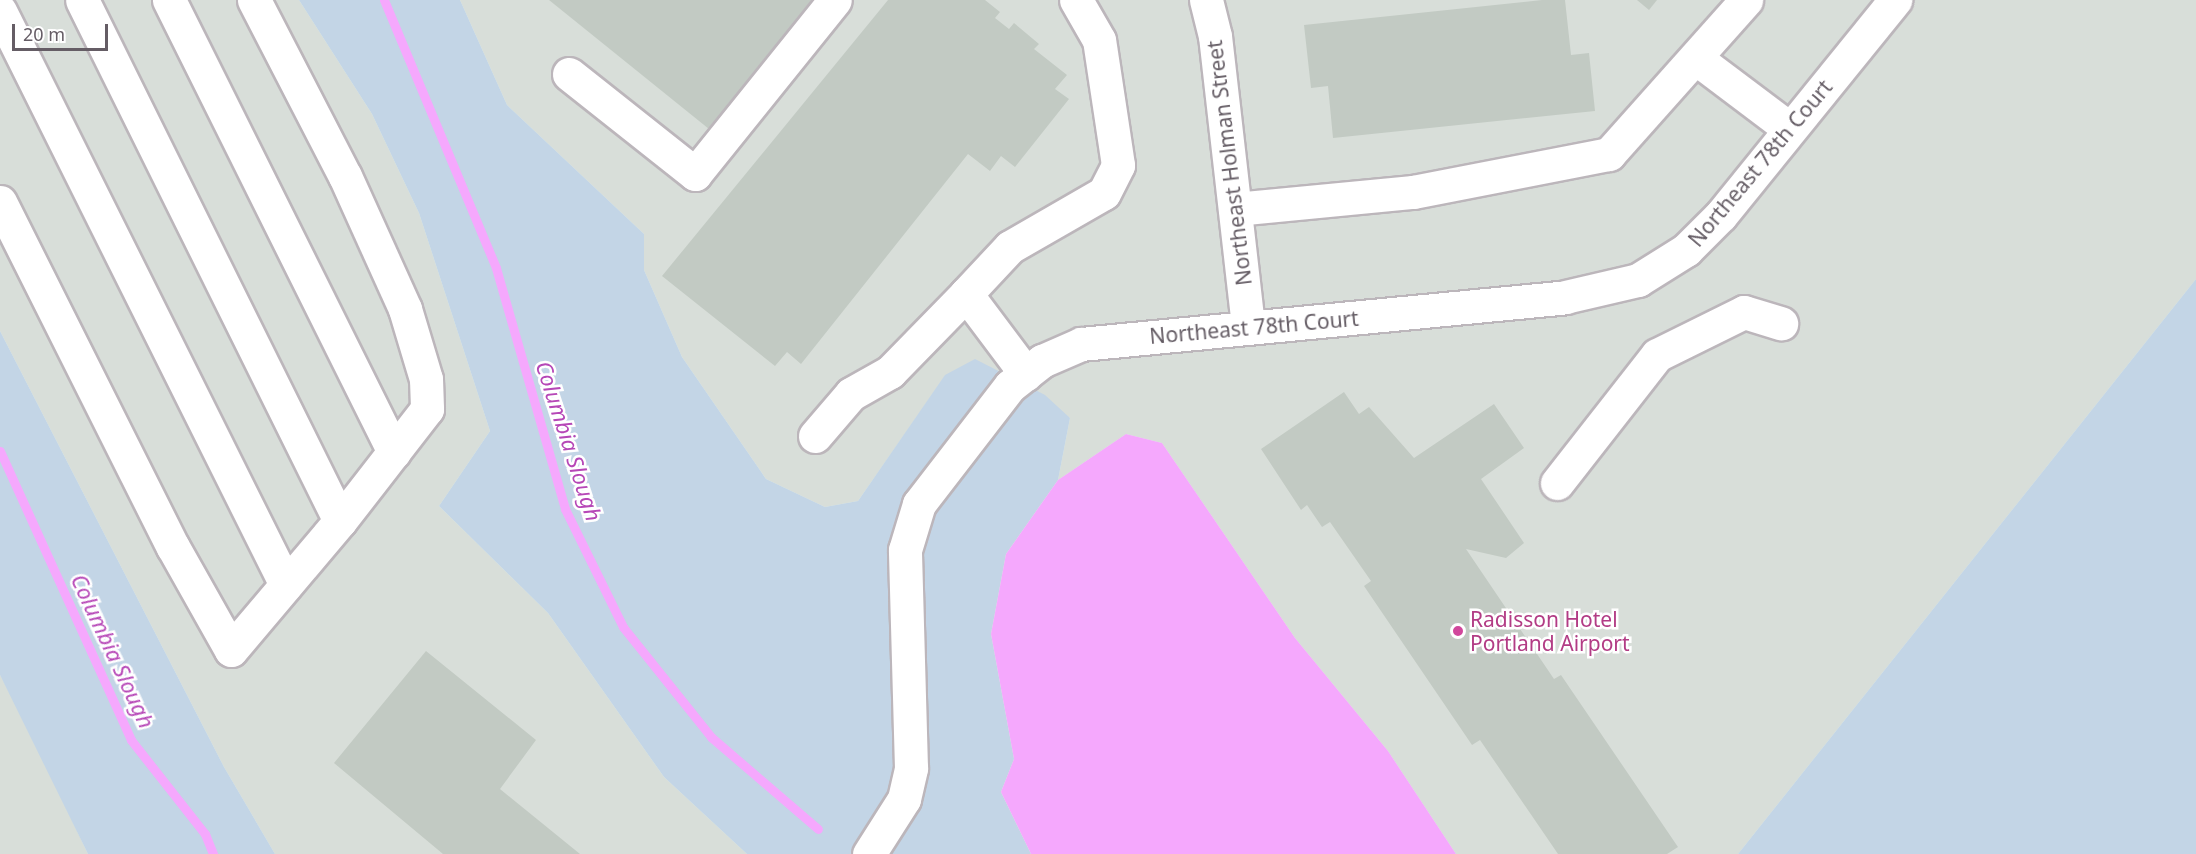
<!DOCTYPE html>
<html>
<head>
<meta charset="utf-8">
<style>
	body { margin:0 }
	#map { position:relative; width:2196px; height:854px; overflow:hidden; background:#e5efe8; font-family:"Noto Sans",sans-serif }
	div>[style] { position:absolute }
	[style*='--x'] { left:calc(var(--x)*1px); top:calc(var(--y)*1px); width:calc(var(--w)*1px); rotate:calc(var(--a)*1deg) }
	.industrial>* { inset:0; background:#d8ded9 }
	.green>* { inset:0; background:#c3d5e6 }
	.water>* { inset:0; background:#f5a8fd }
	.stream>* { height:9px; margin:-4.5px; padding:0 4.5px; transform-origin:4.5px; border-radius:4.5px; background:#f5a8fd }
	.building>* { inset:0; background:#c2cac3 }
	.roads { filter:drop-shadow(2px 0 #bcb6bb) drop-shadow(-2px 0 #bcb6bb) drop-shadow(0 2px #bcb6bb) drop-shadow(0 -2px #bcb6bb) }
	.minor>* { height:33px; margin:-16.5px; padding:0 16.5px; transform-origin:16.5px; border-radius:16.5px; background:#fff }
	.dots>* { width:16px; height:16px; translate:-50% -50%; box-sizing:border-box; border:3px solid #fff; border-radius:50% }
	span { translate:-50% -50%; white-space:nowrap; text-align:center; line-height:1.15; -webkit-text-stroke:5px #fff; paint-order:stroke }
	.street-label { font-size:21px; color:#655d65 }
	.hotel-label { font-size:21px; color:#b23c85 }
	.left { translate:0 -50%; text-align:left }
	.water-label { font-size:22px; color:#b647b7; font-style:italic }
	.scale { position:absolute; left:12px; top:24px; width:96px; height:27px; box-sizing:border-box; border:3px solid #655d65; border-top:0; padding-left:8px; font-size:18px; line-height:21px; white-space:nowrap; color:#655d65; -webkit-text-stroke:4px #fff; paint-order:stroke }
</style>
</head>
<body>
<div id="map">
	<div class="industrial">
		<i style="clip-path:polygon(0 0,299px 0,372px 114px,419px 213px,490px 431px,439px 506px,548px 613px,664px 777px,747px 854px,275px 854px,224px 767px,0 331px)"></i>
		<i style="clip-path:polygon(460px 0,2196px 0,2196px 279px,1738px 854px,1456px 854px,1388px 751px,1295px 638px,1162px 443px,1126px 434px,1058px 480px,1070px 418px,945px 376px,858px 501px,825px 507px,766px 479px,682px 357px,644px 270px,644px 234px,507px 105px)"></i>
		<i style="clip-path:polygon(0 675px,22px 715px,88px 854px,0 854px)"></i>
	</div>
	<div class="green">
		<i style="clip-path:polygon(299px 0,460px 0,507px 105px,644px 234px,644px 270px,682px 357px,766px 479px,825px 507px,858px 501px,945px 375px,975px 359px,1045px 395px,1070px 418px,1058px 480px,1006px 554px,991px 634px,1014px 759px,1001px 792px,1031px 854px,747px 854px,664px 777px,548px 613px,439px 506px,490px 431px,419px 213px,372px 114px)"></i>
		<i style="clip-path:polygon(2196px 279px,2196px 854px,1738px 854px)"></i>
		<i style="clip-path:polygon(0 331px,224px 767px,275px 854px,88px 854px,0 675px)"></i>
	</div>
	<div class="water">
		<i style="clip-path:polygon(1126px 434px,1162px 443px,1295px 638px,1388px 751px,1456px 854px,1031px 854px,1001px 792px,1014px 759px,991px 634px,1006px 554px,1058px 480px)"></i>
	</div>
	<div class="stream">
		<i style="--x:384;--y:0;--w:290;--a:67.3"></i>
		<i style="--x:496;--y:268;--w:251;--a:74"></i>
		<i style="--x:565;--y:509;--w:131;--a:63.8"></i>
		<i style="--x:623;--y:627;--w:141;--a:51.3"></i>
		<i style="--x:711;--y:737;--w:141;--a:40.7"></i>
		<i style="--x:0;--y:451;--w:317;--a:65.6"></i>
		<i style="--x:131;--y:740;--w:120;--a:51.8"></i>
		<i style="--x:205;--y:834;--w:22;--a:68"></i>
	</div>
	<div class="building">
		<i style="clip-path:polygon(549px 0,813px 0,709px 129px)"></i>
		<i style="clip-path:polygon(888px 0,985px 0,1000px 12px,995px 18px,1009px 29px,1014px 23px,1039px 44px,1034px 49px,1067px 75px,1055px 89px,1069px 99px,1015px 167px,1001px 156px,990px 171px,968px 154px,801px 364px,787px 352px,775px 366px,662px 276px)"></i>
		<i style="clip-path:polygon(1542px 0,1565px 0,1571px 55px,1589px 53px,1595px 111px,1333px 138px,1328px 86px,1311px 88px,1304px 25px)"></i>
		<i style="clip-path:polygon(1637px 0,1657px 0,1649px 10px)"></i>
		<i style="clip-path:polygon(1344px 392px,1359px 414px,1369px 407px,1414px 458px,1494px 404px,1524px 448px,1481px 479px,1524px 543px,1506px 558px,1466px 549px,1554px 679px,1561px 675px,1678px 847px,1667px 854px,1558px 854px,1480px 740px,1472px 745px,1364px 586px,1371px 581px,1330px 522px,1322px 527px,1307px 505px,1301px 510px,1261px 449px)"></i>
		<i style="clip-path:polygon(426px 651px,536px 740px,500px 789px,580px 854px,443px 854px,334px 763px)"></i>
	</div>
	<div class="roads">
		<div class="minor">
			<i style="--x:169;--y:0;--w:505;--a:63.54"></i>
			<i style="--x:254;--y:0;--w:198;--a:62.7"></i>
			<i style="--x:345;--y:176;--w:146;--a:65.7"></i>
			<i style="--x:405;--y:309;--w:73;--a:73.3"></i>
			<i style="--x:426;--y:379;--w:30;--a:88"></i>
			<i style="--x:427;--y:409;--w:142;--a:127.8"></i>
			<i style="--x:1206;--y:0;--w:37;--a:76"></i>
			<i style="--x:1215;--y:36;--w:293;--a:83.5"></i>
			<i style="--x:0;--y:11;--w:641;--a:63.51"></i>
			<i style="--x:1697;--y:59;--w:116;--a:37"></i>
			<i style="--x:569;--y:74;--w:161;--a:38.4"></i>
			<i style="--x:695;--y:174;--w:223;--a:-51.2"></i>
			<i style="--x:0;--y:202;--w:386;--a:63.4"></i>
			<i style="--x:173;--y:547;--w:118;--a:60.6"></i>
			<i style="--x:231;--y:650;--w:169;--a:-49.8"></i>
			<i style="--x:340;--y:521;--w:581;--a:-116.34"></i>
			<i style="--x:1235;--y:209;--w:179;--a:-5.5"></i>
			<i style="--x:1413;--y:192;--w:200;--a:-11"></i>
			<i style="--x:1609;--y:154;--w:206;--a:-48.3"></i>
			<i style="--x:966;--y:294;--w:64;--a:-46.9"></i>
			<i style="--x:1010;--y:247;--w:108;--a:-29.9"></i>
			<i style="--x:1104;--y:193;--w:31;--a:-63"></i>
			<i style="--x:1118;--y:165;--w:126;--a:-98.6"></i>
			<i style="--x:1099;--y:40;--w:46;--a:-119.9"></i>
			<i style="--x:815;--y:436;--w:55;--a:-49.4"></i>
			<i style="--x:851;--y:394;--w:45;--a:-29.4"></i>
			<i style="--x:890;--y:372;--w:109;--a:-45.7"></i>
			<i style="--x:966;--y:294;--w:100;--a:53.1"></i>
			<i style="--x:1557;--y:483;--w:162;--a:-52"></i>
			<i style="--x:1657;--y:355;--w:97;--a:-26.3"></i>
			<i style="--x:1744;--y:312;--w:39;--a:17"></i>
			<i style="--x:869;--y:854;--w:65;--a:-57.5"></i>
			<i style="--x:904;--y:799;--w:32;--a:-77"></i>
			<i style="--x:911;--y:768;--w:218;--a:-91.6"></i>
			<i style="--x:905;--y:550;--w:48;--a:-73.1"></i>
			<i style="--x:919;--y:504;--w:149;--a:-52.4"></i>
			<i style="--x:1010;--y:386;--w:41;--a:-38"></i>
			<i style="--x:1042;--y:361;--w:43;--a:-23.6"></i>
			<i style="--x:1081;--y:344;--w:486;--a:-5.5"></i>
			<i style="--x:1565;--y:297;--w:75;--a:-13.1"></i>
			<i style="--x:1638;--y:280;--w:57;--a:-32"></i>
			<i style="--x:1686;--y:250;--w:49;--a:-45"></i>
			<i style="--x:1721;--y:215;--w:277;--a:-51"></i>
		</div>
	</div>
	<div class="dots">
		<i style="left:1458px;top:631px;background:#d1479c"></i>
	</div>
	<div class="street-label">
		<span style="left:1229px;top:163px;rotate:-97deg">Northeast Holman Street</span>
		<span style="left:1760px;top:163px;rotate:-50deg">Northeast 78th Court</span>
		<span style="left:1254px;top:327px;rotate:-5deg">Northeast 78th Court</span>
	</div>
	<div class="hotel-label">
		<span class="left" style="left:1470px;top:631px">Radisson Hotel<br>Portland Airport</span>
	</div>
	<div class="water-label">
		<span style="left:569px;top:441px;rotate:72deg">Columbia Slough</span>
		<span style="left:113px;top:651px;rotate:65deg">Columbia Slough</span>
	</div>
	<div class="scale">20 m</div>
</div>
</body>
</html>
